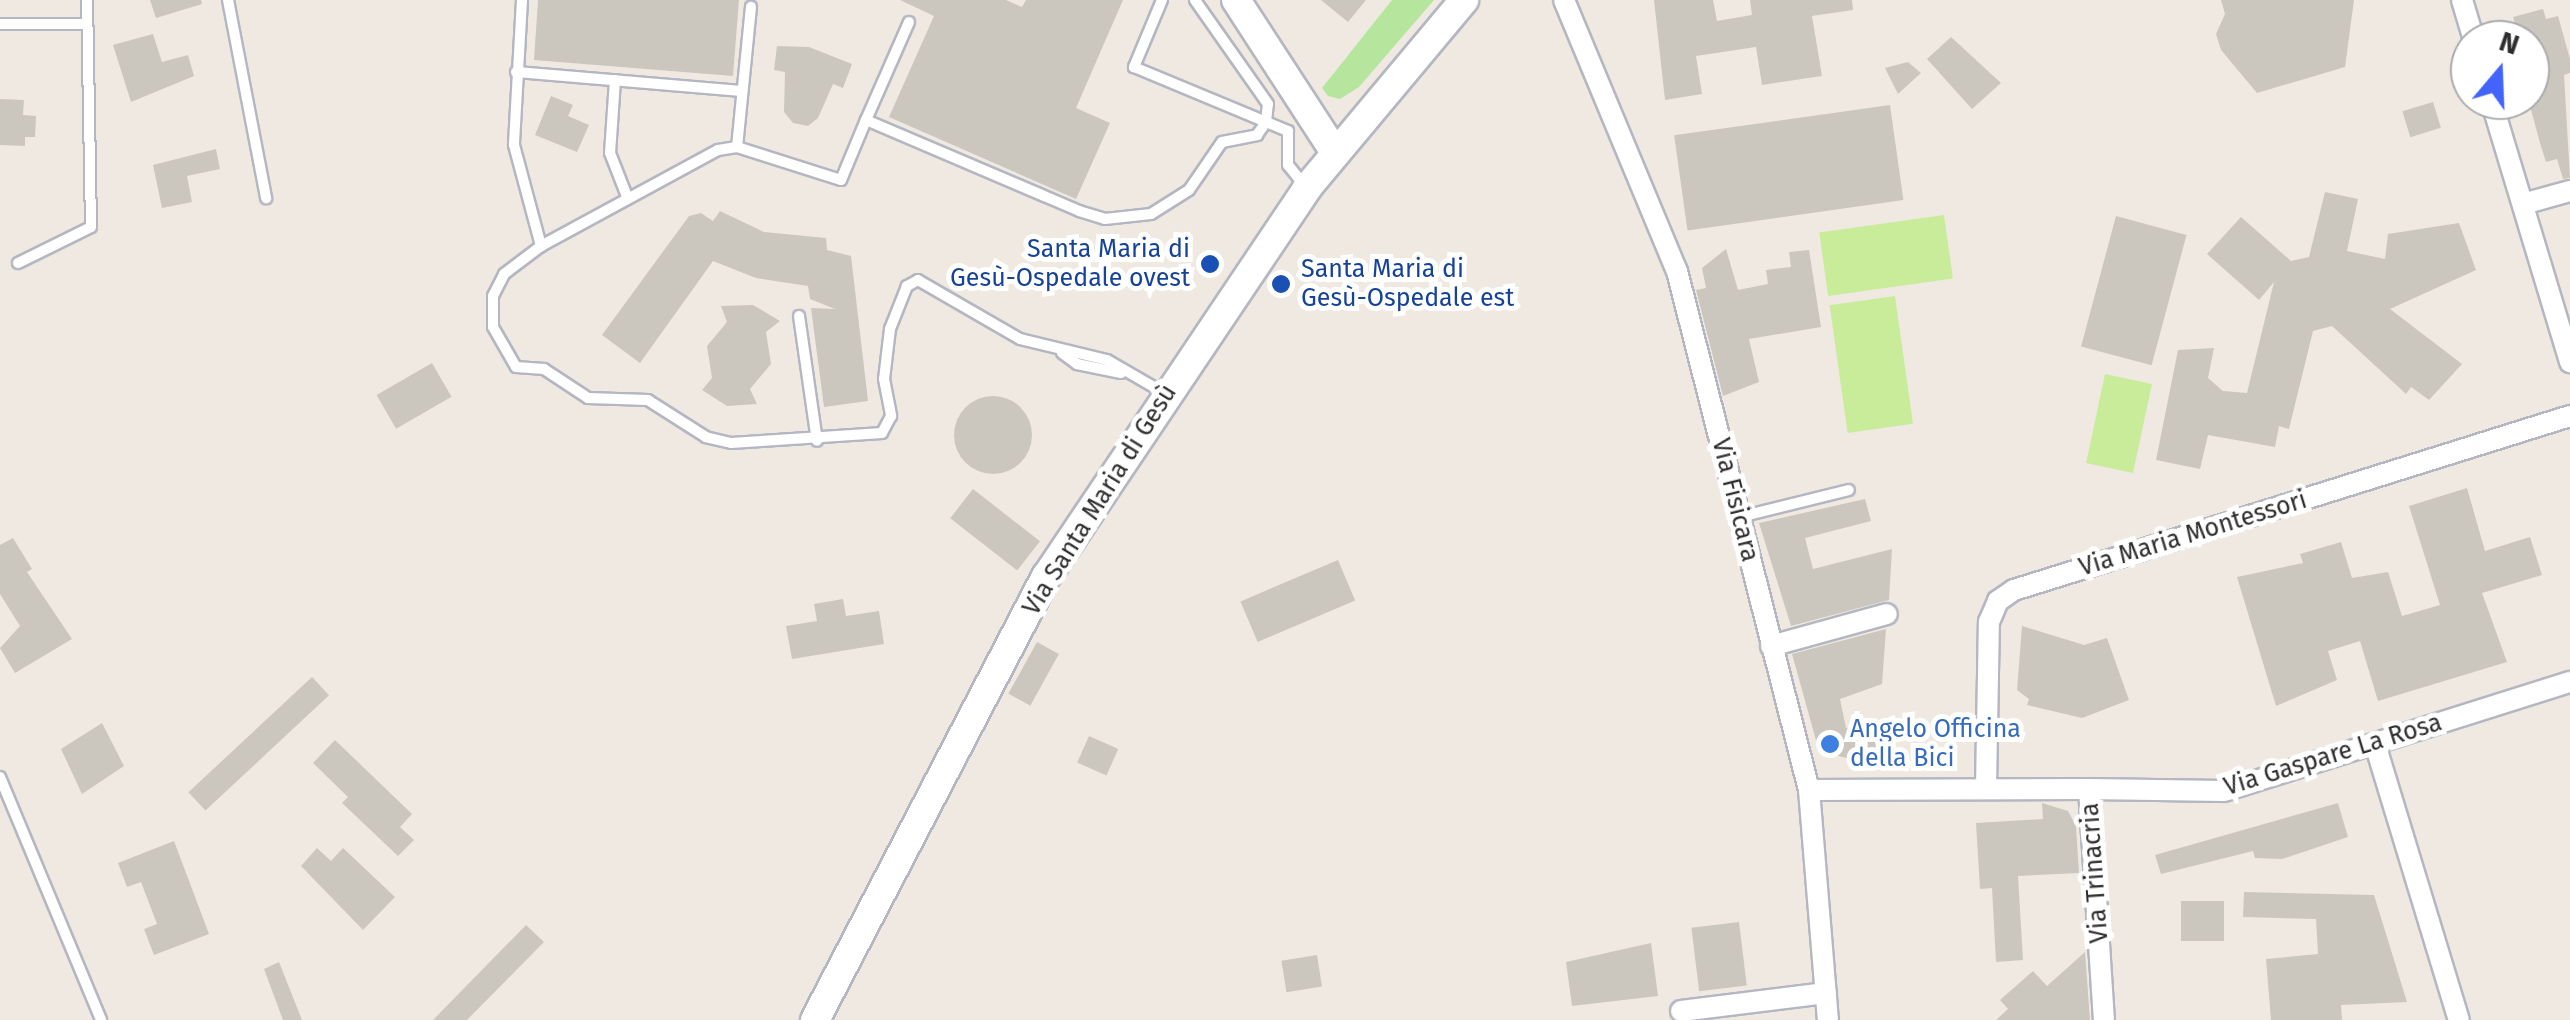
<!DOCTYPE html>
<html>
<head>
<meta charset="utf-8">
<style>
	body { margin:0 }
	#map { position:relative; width:2570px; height:1020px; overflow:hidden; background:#efe9e1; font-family:"Fira Sans",sans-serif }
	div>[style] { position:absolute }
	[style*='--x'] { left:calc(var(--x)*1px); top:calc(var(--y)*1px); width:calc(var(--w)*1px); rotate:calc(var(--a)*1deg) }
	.green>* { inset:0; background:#b6e59e }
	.pitch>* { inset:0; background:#c9ec9a; transform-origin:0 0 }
	.building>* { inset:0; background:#cbc7bf; transform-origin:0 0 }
	.round { border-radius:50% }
	.roads { filter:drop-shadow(2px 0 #b4b7c1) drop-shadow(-2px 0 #b4b7c1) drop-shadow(0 2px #b4b7c1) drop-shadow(0 -2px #b4b7c1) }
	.service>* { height:10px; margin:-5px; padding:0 5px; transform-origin:5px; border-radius:5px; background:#fff }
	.minor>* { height:20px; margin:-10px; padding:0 10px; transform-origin:10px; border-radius:10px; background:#fff }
	.secondary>* { height:28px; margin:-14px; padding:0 14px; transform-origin:14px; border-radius:14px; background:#fff }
	.dots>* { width:28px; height:28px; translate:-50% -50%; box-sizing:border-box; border:5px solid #fff; border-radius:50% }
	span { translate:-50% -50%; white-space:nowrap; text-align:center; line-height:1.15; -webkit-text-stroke:10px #fff; paint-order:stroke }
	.transit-label { font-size:25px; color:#164399 }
	.right { translate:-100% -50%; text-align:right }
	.left { translate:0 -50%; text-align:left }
	.street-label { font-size:25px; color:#2e2e2e }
	.shop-label { font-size:25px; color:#366cbe }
	.north { position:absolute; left:2450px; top:20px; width:100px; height:100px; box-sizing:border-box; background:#fff; border:2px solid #ababab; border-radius:50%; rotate:19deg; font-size:28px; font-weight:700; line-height:40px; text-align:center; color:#2e2e2e }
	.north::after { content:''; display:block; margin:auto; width:35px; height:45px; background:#4264fb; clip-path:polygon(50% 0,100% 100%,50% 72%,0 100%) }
</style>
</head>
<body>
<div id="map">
	<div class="green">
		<i style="clip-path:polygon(1392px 0,1434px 0,1359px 87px,1340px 99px,1328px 96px,1322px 88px)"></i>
	</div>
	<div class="pitch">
		<i style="left:1944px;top:215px;width:64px;height:126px;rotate:82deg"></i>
		<i style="left:1895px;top:296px;width:129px;height:66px;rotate:82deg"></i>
		<i style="left:2105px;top:374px;width:48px;height:91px;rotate:12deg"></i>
	</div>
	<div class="building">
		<i style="clip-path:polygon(150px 0,201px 0,202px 4px,156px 18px)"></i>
		<i style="clip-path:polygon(538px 0,739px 0,733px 76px,534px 60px)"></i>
		<i style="clip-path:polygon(900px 0,1006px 0,1022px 7px,1026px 0,1123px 0,1076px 108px,1110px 123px,1076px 199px,889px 117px,934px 16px)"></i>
		<i style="clip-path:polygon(1321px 0,1366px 0,1348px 22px)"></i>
		<i style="clip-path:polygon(1654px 0,1713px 0,1717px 21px,1752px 15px,1750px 0,1852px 0,1853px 10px,1812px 16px,1822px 76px,1762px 85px,1756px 47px,1696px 56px,1702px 94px,1665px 100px)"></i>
		<i style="clip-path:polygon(2221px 0,2354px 0,2345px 67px,2257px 93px,2221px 50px,2216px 34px,2225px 14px)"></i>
		<i style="clip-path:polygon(2543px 9px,2546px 19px,2558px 16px,2570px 59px,2570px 73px,2564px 75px,2570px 178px,2563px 179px,2557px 159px,2546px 162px,2540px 143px,2530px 106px,2530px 40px,2520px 40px,2513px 17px)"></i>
		<i style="clip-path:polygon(153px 34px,162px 62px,188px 55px,194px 76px,131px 102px,113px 45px)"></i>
		<i style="clip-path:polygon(1951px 37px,2001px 83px,1972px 109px,1927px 59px)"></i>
		<i style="clip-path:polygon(777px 46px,809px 47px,852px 64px,843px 88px,833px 84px,818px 118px,808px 126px,793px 123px,784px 112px,785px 72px,774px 70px)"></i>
		<i style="clip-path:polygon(1908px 62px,1921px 73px,1898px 94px,1885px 68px)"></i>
		<i style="clip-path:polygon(551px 96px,573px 105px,568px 116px,589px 125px,577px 152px,535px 135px)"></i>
		<i style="clip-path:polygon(0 99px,24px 100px,23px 115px,36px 116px,35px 137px,25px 137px,25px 146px,0 145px)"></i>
		<i style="left:2433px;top:102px;width:27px;height:32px;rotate:73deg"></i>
		<i style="left:1890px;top:105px;width:96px;height:218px;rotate:82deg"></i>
		<i style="clip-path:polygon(216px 149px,220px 169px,187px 176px,192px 202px,162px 208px,153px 165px)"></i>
		<i style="clip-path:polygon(2325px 192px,2358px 199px,2347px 251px,2385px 259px,2388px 234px,2459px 223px,2476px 270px,2390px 309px,2462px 364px,2429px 400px,2411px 387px,2406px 394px,2332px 326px,2313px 331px,2289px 429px,2279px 426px,2275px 447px,2208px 435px,2200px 469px,2156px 460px,2178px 350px,2214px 348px,2208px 378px,2223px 391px,2247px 393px,2274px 282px,2259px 300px,2207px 254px,2241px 217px,2291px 261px,2309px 257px)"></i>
		<i style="clip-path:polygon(720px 211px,764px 232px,826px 238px,827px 250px,851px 256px,868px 401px,824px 407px,811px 308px,835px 309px,810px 299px,808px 286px,756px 278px,713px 261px,640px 363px,602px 335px,689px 216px,701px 213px,713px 221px)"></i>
		<i style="left:2116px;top:216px;width:73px;height:135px;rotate:15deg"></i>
		<i style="clip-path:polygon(1726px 249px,1738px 290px,1768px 284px,1766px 270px,1791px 267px,1789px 252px,1809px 250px,1821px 327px,1749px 339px,1759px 382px,1723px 396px,1696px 290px,1706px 288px,1702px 268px)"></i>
		<i style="clip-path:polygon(753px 305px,780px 321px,766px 332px,771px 364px,750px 389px,757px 404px,727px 406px,702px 390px,712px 378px,707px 346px,727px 322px,721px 306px)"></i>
		<i style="left:432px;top:363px;width:39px;height:64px;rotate:60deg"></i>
		<i class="round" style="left:954px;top:396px;width:78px;height:78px"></i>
		<i style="clip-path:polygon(2467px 488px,2485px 551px,2530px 537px,2542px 575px,2482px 593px,2507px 662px,2378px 701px,2360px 641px,2328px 651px,2337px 680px,2276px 706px,2237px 577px,2303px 563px,2300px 554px,2341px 542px,2352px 578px,2388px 572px,2402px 616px,2440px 605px,2409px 506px)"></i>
		<i style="left:973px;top:489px;width:85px;height:37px;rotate:38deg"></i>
		<i style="clip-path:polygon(1865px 499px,1871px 521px,1805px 538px,1813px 569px,1892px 549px,1889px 600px,1791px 626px,1759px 523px)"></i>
		<i style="clip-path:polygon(13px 538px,32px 569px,27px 572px,72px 639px,15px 673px,0 648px,20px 626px,0 594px,0 545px)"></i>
		<i style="left:1338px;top:560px;width:44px;height:106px;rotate:67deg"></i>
		<i style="clip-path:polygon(843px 599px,846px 616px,879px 611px,884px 644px,792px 659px,786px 626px,817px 621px,814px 604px)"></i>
		<i style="clip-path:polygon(2022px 626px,2084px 645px,2107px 638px,2129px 700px,2082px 718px,2027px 705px,2029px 699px,2017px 690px)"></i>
		<i style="clip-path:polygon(1886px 629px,1882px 684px,1840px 699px,1846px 728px,1885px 722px,1885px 768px,1819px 751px,1792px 654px)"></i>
		<i style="left:1037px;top:642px;width:25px;height:59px;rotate:29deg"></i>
		<i style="left:312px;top:677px;width:25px;height:169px;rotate:47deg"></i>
		<i style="clip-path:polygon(102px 723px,124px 766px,82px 794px,61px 749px)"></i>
		<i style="left:1089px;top:736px;width:32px;height:29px;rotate:24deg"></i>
		<i style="clip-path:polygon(335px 740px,412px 814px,400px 827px,414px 840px,398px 856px,342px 803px,348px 797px,313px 763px)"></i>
		<i style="clip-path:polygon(2042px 803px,2068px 811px,2076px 826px,2079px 873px,2018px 876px,2023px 960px,1996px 962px,1992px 888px,1980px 889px,1976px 823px,2043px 819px)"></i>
		<i style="clip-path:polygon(2338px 803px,2348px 837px,2282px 859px,2255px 858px,2253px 851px,2161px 874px,2155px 855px)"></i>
		<i style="clip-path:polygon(174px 841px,209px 934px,154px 955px,144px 929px,157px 924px,141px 882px,127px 887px,118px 863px)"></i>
		<i style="clip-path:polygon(317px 848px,331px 861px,343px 848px,395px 897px,363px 930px,301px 866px)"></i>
		<i style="clip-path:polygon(2244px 892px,2374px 895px,2407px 1002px,2341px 1005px,2342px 1020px,2271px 1020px,2266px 959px,2318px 954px,2316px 919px,2243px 917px)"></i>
		<i style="left:2181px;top:901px;width:43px;height:40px"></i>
		<i style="left:1739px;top:922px;width:64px;height:48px;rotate:83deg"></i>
		<i style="clip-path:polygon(526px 925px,544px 942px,467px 1020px,433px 1020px)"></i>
		<i style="clip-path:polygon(1651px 943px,1658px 996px,1572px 1006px,1566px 962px)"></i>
		<i style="clip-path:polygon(2085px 952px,2090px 1020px,1996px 1020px,2008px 1009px,2000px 1000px,2033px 971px,2047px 986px)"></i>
		<i style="left:1317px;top:955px;width:32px;height:36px;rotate:81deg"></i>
		<i style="clip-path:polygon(279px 962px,302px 1020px,283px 1020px,264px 969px)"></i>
	</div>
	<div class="roads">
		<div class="service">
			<i style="--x:228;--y:0;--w:202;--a:79.1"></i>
			<i style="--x:522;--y:0;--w:145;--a:93.2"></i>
			<i style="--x:514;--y:145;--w:105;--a:75"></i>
			<i style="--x:1162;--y:0;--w:73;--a:112.7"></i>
			<i style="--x:1134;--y:67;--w:167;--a:22.6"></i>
			<i style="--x:1288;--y:131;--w:34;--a:90"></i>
			<i style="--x:1288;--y:165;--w:28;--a:51"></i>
			<i style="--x:0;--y:24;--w:87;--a:0"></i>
			<i style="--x:516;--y:72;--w:227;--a:4.8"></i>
			<i style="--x:615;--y:80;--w:73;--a:93.9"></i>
			<i style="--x:610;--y:153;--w:49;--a:68.6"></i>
			<i style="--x:866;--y:120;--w:107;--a:-66.3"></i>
			<i style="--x:737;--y:147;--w:141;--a:-84.3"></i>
			<i style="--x:18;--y:263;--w:81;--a:-26.3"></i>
			<i style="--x:91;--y:227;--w:227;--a:-91"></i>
			<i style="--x:799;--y:316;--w:126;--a:81.8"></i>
			<i style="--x:1062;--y:353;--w:19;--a:36"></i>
			<i style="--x:1077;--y:364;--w:45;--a:11.6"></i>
			<i style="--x:1166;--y:394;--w:68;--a:-150"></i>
			<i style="--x:1107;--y:360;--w:89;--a:-166.4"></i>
			<i style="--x:1020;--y:339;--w:118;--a:-150"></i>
			<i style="--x:918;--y:280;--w:13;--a:151"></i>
			<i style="--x:907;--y:286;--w:46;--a:111.6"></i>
			<i style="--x:890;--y:329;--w:50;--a:96.8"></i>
			<i style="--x:884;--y:379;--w:38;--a:79"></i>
			<i style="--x:891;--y:416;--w:19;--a:118"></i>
			<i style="--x:882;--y:433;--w:151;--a:176.2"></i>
			<i style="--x:731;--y:443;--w:26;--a:-167"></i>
			<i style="--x:706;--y:437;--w:69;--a:-147.5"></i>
			<i style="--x:648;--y:400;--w:60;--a:-178.1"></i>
			<i style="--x:588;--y:398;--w:53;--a:-146.6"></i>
			<i style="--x:544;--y:369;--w:28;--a:-176"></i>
			<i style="--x:516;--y:367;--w:46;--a:-119.9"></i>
			<i style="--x:493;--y:327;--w:31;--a:-90"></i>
			<i style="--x:493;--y:296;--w:25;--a:-63"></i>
			<i style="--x:504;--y:274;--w:46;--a:-37.1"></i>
			<i style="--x:541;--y:246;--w:201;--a:-28.5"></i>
			<i style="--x:718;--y:150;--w:19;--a:-9"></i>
			<i style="--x:737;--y:147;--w:109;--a:17.6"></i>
			<i style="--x:841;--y:180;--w:65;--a:-67.4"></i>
			<i style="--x:866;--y:120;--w:232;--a:23.1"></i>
			<i style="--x:1079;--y:211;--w:27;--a:17"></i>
			<i style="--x:1105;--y:219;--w:46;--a:-6.2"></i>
			<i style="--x:1151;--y:214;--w:45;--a:-32.3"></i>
			<i style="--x:1189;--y:190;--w:58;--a:-55.5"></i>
			<i style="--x:1222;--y:142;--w:36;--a:-11"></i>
			<i style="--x:1257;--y:135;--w:16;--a:-55"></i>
			<i style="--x:1266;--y:122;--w:18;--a:-84"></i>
			<i style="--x:1268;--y:104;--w:127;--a:-125.1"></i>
			<i style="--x:1740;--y:517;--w:112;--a:-13.9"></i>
			<i style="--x:0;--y:777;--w:263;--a:67.4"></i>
		</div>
		<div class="minor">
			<i style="--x:1564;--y:0;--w:294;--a:67.4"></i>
			<i style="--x:1677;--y:271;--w:536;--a:75.73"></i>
			<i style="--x:1809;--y:790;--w:231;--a:85.3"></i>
			<i style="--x:2462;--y:0;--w:42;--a:73.3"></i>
			<i style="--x:2491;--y:100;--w:274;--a:73.2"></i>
			<i style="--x:2523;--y:204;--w:49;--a:-15.5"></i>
			<i style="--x:1771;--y:646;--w:120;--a:-15.4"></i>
			<i style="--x:2375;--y:744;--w:288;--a:73.1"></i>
			<i style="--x:1986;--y:788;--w:166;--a:-89"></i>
			<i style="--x:1989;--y:622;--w:23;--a:-67"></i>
			<i style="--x:1998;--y:601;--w:19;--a:-35"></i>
			<i style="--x:2014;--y:590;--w:583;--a:-17.38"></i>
			<i style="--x:2089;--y:789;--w:135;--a:0.8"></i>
			<i style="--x:2224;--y:791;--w:363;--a:-17.5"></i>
			<i style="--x:1809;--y:790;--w:280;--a:-0.2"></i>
			<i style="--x:2089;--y:789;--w:231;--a:86.3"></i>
			<i style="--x:1681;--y:1011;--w:146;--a:-7.1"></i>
		</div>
		<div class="secondary">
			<i style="--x:1236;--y:0;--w:180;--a:57"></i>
			<i style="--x:815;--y:1020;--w:500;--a:-62.5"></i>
			<i style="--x:1046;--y:577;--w:468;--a:-56.1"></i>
			<i style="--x:1307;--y:188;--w:245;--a:-50.1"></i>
		</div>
	</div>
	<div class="dots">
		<i style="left:1210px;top:264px;background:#1a4fb4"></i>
		<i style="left:1281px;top:284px;background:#1a4fb4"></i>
		<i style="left:1830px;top:744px;background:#3f7fe0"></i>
	</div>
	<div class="transit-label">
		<span class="right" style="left:1190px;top:264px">Santa Maria di<br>Gesù-Ospedale ovest</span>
		<span class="left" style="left:1301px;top:284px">Santa Maria di<br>Gesù-Ospedale est</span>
	</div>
	<div class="street-label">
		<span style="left:1100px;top:500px;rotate:-58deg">Via Santa Maria di Gesù</span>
		<span style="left:1735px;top:500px;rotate:76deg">Via Fisicara</span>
		<span style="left:2193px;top:534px;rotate:-17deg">Via Maria Montessori</span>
		<span style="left:2333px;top:755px;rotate:-17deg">Via Gaspare La Rosa</span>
		<span style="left:2095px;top:873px;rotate:-94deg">Via Trinacria</span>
	</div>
	<div class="shop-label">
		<span class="left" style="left:1850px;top:744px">Angelo Officina<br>della Bici</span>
	</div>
	<div class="north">N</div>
</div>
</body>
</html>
